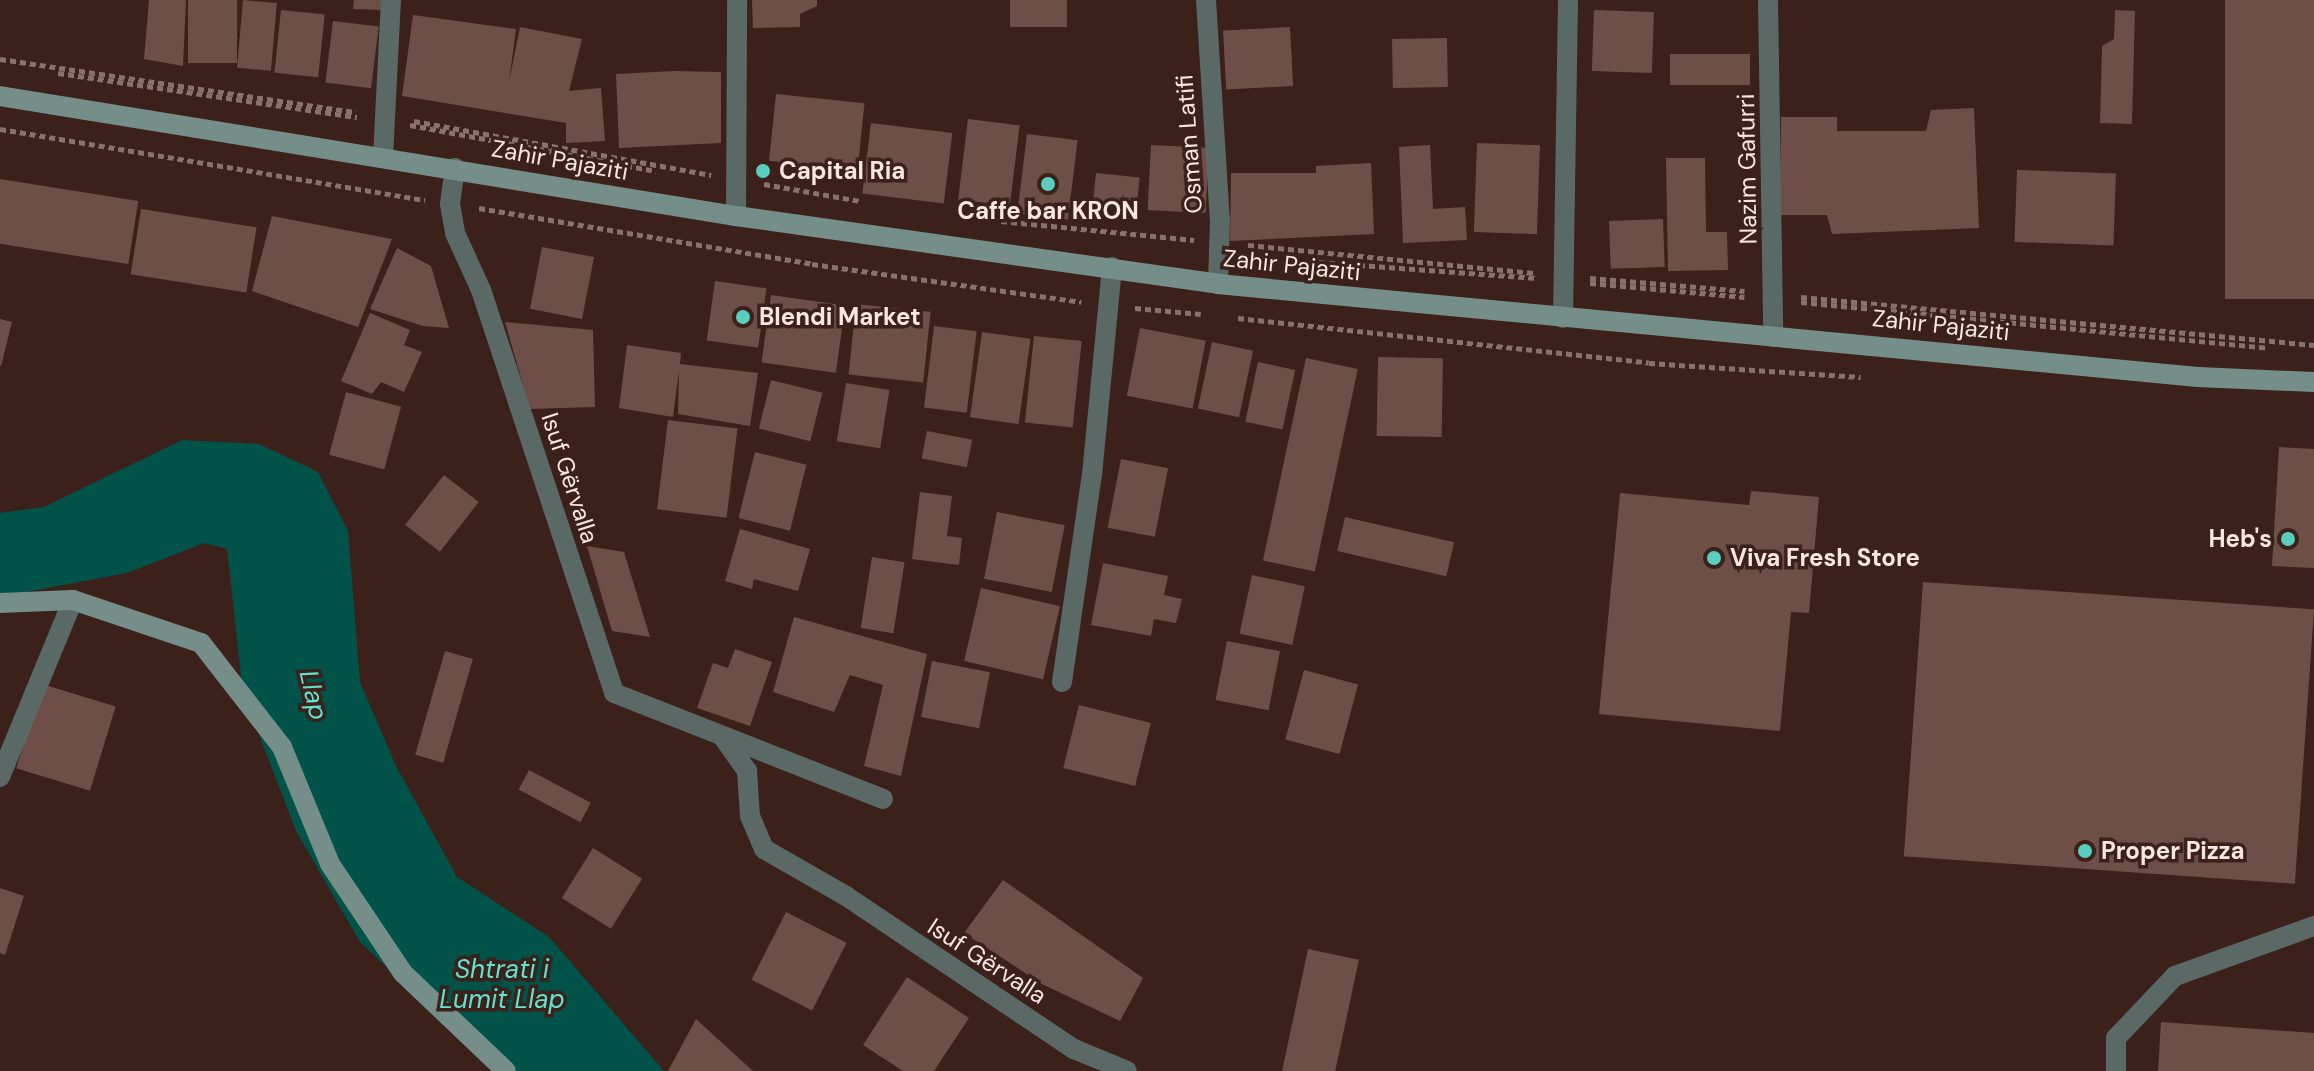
<!DOCTYPE html>
<html>
<head>
<meta charset="utf-8">
<style>
	body { margin:0 }
	#map { position:relative; width:2314px; height:1071px; overflow:hidden; background:#3b211a; font-family:"DM Sans",sans-serif }
	div>[style] { position:absolute }
	[style*='--x'] { left:calc(var(--x)*1px); top:calc(var(--y)*1px); width:calc(var(--w)*1px); rotate:calc(var(--a)*1deg) }
	.water>* { inset:0; background:#015249 }
	.building>* { inset:0; background:#6d4f48; transform-origin:0 0 }
	.path>* { height:5px; margin-top:-2.5px; transform-origin:0; background:repeating-linear-gradient(90deg,#89726c 0 6px,transparent 0 10px) }
	.lane>* { height:20px; margin:-10px; padding:0 10px; transform-origin:10px; border-radius:10px; background:#5a6966 }
	.street>* { height:20px; margin:-10px; padding:0 10px; transform-origin:10px; border-radius:10px; background:#5a6966 }
	.secondary>* { height:20px; margin:-10px; padding:0 10px; transform-origin:10px; border-radius:10px; background:#758e89 }
	.dots>* { width:22px; height:22px; translate:-50% -50%; box-sizing:border-box; border:4px solid #3b211a; border-radius:50% }
	span { translate:-50% -50%; white-space:nowrap; text-align:center; line-height:1.15; -webkit-text-stroke:7px #3b211a; paint-order:stroke }
	.street-label { font-size:24px; color:#f8e6e2 }
	.poi-label { font-size:24px; color:#f8e6e2; font-weight:700 }
	.left { translate:0 -50%; text-align:left }
	.right { translate:-100% -50%; text-align:right }
	.water-label { font-size:26px; color:#62e3d1; font-style:italic }
</style>
</head>
<body>
<div id="map">
	<div class="water">
		<i style="clip-path:polygon(182px 440px,259px 444px,318px 472px,348px 531px,360px 682px,396px 766px,457px 877px,549px 937px,664px 1071px,497px 1071px,360px 942px,296px 831px,243px 693px,227px 549px,204px 543px,127px 573px,0 597px,0 513px,44px 507px)"></i>
	</div>
	<div class="building">
		<i style="clip-path:polygon(149px 0,186px 0,183px 66px,144px 59px)"></i>
		<i style="left:188px;top:0;width:49px;height:63px"></i>
		<i style="left:243px;top:0;width:34px;height:68px;rotate:5deg"></i>
		<i style="clip-path:polygon(354px 0,384px 0,383px 10px,353px 9px)"></i>
		<i style="clip-path:polygon(752px 0,817px 0,817px 6px,800px 14px,800px 27px,753px 28px)"></i>
		<i style="left:1010px;top:0;width:57px;height:27px"></i>
		<i style="left:2225px;top:0;width:89px;height:299px"></i>
		<i style="left:281px;top:10px;width:44px;height:63px;rotate:6deg"></i>
		<i style="left:1594px;top:10px;width:60px;height:61px;rotate:2deg"></i>
		<i style="clip-path:polygon(2115px 10px,2135px 11px,2132px 124px,2100px 123px,2102px 46px,2114px 39px)"></i>
		<i style="clip-path:polygon(413px 15px,516px 29px,509px 82px,520px 27px,582px 39px,569px 91px,601px 88px,605px 141px,566px 143px,566px 123px,402px 96px)"></i>
		<i style="left:333px;top:21px;width:46px;height:62px;rotate:7deg"></i>
		<i style="left:1290px;top:27px;width:59px;height:67px;rotate:87deg"></i>
		<i style="left:1447px;top:38px;width:49px;height:55px;rotate:89deg"></i>
		<i style="left:1750px;top:54px;width:31px;height:80px;rotate:90deg"></i>
		<i style="clip-path:polygon(674px 71px,721px 72px,721px 143px,619px 148px,616px 74px)"></i>
		<i style="left:776px;top:94px;width:89px;height:67px;rotate:6deg"></i>
		<i style="clip-path:polygon(1974px 108px,1979px 228px,1832px 234px,1827px 215px,1780px 215px,1781px 117px,1837px 117px,1837px 131px,1926px 131px,1931px 110px)"></i>
		<i style="left:968px;top:119px;width:52px;height:81px;rotate:7deg"></i>
		<i style="left:871px;top:123px;width:82px;height:71px;rotate:7deg"></i>
		<i style="left:1027px;top:134px;width:51px;height:80px;rotate:7deg"></i>
		<i style="left:1477px;top:143px;width:63px;height:89px;rotate:2deg"></i>
		<i style="left:1151px;top:145px;width:58px;height:65px;rotate:3deg"></i>
		<i style="clip-path:polygon(1430px 145px,1433px 209px,1465px 207px,1467px 240px,1403px 243px,1399px 147px)"></i>
		<i style="clip-path:polygon(1666px 158px,1705px 158px,1706px 232px,1727px 232px,1728px 270px,1668px 271px)"></i>
		<i style="clip-path:polygon(1371px 163px,1374px 234px,1230px 241px,1231px 173px,1316px 173px,1316px 166px)"></i>
		<i style="left:2017px;top:170px;width:99px;height:72px;rotate:2deg"></i>
		<i style="left:1096px;top:173px;width:44px;height:31px;rotate:6deg"></i>
		<i style="left:0;top:179px;width:140px;height:64px;rotate:9deg"></i>
		<i style="left:141px;top:209px;width:117px;height:66px;rotate:9deg"></i>
		<i style="clip-path:polygon(272px 216px,392px 239px,358px 327px,252px 291px)"></i>
		<i style="left:1663px;top:219px;width:48px;height:54px;rotate:88deg"></i>
		<i style="left:542px;top:247px;width:53px;height:63px;rotate:11deg"></i>
		<i style="clip-path:polygon(397px 248px,431px 266px,449px 328px,423px 326px,370px 309px)"></i>
		<i style="left:715px;top:281px;width:52px;height:60px;rotate:8deg"></i>
		<i style="left:771px;top:295px;width:75px;height:68px;rotate:8deg"></i>
		<i style="left:856px;top:304px;width:75px;height:71px;rotate:6deg"></i>
		<i style="clip-path:polygon(370px 313px,410px 330px,404px 345px,422px 352px,404px 392px,381px 382px,372px 394px,341px 381px)"></i>
		<i style="clip-path:polygon(0 319px,12px 322px,1px 366px,0 366px)"></i>
		<i style="clip-path:polygon(505px 322px,593px 330px,595px 407px,530px 409px)"></i>
		<i style="left:934px;top:326px;width:43px;height:82px;rotate:7deg"></i>
		<i style="left:1140px;top:328px;width:67px;height:69px;rotate:11deg"></i>
		<i style="left:982px;top:332px;width:49px;height:86px;rotate:8deg"></i>
		<i style="left:1034px;top:336px;width:48px;height:87px;rotate:6deg"></i>
		<i style="left:1212px;top:342px;width:42px;height:68px;rotate:12deg"></i>
		<i style="clip-path:polygon(627px 345px,681px 353px,680px 364px,758px 373px,750px 426px,678px 414px,679px 370px,673px 417px,619px 408px)"></i>
		<i style="left:1378px;top:357px;width:65px;height:79px;rotate:1deg"></i>
		<i style="left:1306px;top:358px;width:53px;height:207px;rotate:12deg"></i>
		<i style="left:1258px;top:362px;width:38px;height:61px;rotate:12deg"></i>
		<i style="left:771px;top:380px;width:53px;height:50px;rotate:14deg"></i>
		<i style="left:846px;top:383px;width:44px;height:59px;rotate:9deg"></i>
		<i style="left:346px;top:392px;width:57px;height:65px;rotate:15deg"></i>
		<i style="left:668px;top:420px;width:70px;height:90px;rotate:7deg"></i>
		<i style="left:927px;top:431px;width:46px;height:28px;rotate:11deg"></i>
		<i style="clip-path:polygon(2279px 447px,2314px 449px,2314px 568px,2272px 566px)"></i>
		<i style="left:755px;top:452px;width:53px;height:68px;rotate:14deg"></i>
		<i style="left:1121px;top:459px;width:48px;height:70px;rotate:11deg"></i>
		<i style="left:444px;top:475px;width:44px;height:63px;rotate:38deg"></i>
		<i style="clip-path:polygon(1751px 491px,1819px 497px,1809px 613px,1791px 612px,1780px 731px,1599px 714px,1620px 493px,1749px 505px)"></i>
		<i style="clip-path:polygon(920px 492px,952px 496px,947px 536px,962px 538px,959px 565px,912px 559px)"></i>
		<i style="left:997px;top:512px;width:69px;height:68px;rotate:11deg"></i>
		<i style="left:1345px;top:517px;width:112px;height:35px;rotate:13deg"></i>
		<i style="clip-path:polygon(740px 529px,810px 549px,798px 591px,754px 579px,752px 589px,725px 581px)"></i>
		<i style="clip-path:polygon(587px 546px,624px 552px,650px 637px,612px 631px)"></i>
		<i style="left:872px;top:557px;width:33px;height:72px;rotate:9deg"></i>
		<i style="clip-path:polygon(1103px 563px,1168px 576px,1164px 595px,1182px 599px,1176px 623px,1154px 619px,1151px 636px,1091px 625px)"></i>
		<i style="left:1252px;top:575px;width:54px;height:60px;rotate:12deg"></i>
		<i style="left:1923px;top:582px;width:392px;height:275px;rotate:4deg"></i>
		<i style="left:981px;top:588px;width:81px;height:75px;rotate:13deg"></i>
		<i style="clip-path:polygon(794px 617px,927px 654px,901px 776px,864px 766px,883px 685px,850px 675px,834px 712px,773px 692px)"></i>
		<i style="left:1227px;top:641px;width:54px;height:60px;rotate:11deg"></i>
		<i style="clip-path:polygon(735px 649px,772px 662px,750px 726px,697px 708px,713px 663px,728px 668px)"></i>
		<i style="left:445px;top:651px;width:29px;height:108px;rotate:16deg"></i>
		<i style="left:932px;top:661px;width:59px;height:57px;rotate:11deg"></i>
		<i style="left:1304px;top:670px;width:56px;height:72px;rotate:15deg"></i>
		<i style="left:42px;top:684px;width:77px;height:88px;rotate:17deg"></i>
		<i style="left:1079px;top:705px;width:74px;height:65px;rotate:14deg"></i>
		<i style="left:529px;top:770px;width:70px;height:22px;rotate:28deg"></i>
		<i style="left:593px;top:848px;width:58px;height:59px;rotate:32deg"></i>
		<i style="clip-path:polygon(1003px 880px,1143px 978px,1120px 1021px,1042px 984px,964px 933px)"></i>
		<i style="clip-path:polygon(0 888px,24px 896px,5px 955px,0 953px)"></i>
		<i style="left:786px;top:912px;width:68px;height:76px;rotate:27deg"></i>
		<i style="left:1308px;top:949px;width:52px;height:125px;rotate:12deg"></i>
		<i style="clip-path:polygon(907px 977px,969px 1018px,934px 1071px,903px 1071px,863px 1045px)"></i>
		<i style="clip-path:polygon(696px 1019px,753px 1071px,668px 1071px)"></i>
		<i style="clip-path:polygon(2161px 1022px,2314px 1033px,2314px 1071px,2158px 1071px)"></i>
	</div>
	<div class="path">
		<i style="--x:0;--y:59;--w:360;--a:8.5"></i>
		<i style="--x:58;--y:73;--w:302;--a:8.4"></i>
		<i style="--x:414;--y:121;--w:302;--a:10.3"></i>
		<i style="--x:410;--y:125;--w:250;--a:10.6"></i>
		<i style="--x:0;--y:129;--w:431;--a:9.5"></i>
		<i style="--x:764;--y:184;--w:97;--a:10"></i>
		<i style="--x:479;--y:208;--w:338;--a:9.5"></i>
		<i style="--x:812;--y:264;--w:272;--a:8"></i>
		<i style="--x:1001;--y:221;--w:194;--a:5.6"></i>
		<i style="--x:1248;--y:245;--w:289;--a:5.6"></i>
		<i style="--x:1319;--y:262;--w:218;--a:4.2"></i>
		<i style="--x:1590;--y:278;--w:155;--a:4.8"></i>
		<i style="--x:1590;--y:283;--w:155;--a:5.2"></i>
		<i style="--x:1801;--y:297;--w:515;--a:5.35"></i>
		<i style="--x:1801;--y:302;--w:470;--a:5.6"></i>
		<i style="--x:1135;--y:308;--w:66;--a:5.2"></i>
		<i style="--x:1238;--y:318;--w:413;--a:6.2"></i>
		<i style="--x:1649;--y:363;--w:212;--a:3.8"></i>
	</div>
	<div class="lane">
		<i style="--x:2116;--y:1071;--w:33;--a:-90"></i>
		<i style="--x:2116;--y:1038;--w:86;--a:-46.4"></i>
		<i style="--x:2175;--y:976;--w:148;--a:-19.8"></i>
	</div>
	<div class="street">
		<i style="--x:1206;--y:0;--w:220;--a:86.4"></i>
		<i style="--x:1220;--y:220;--w:64;--a:91.8"></i>
		<i style="--x:1768;--y:0;--w:337;--a:89.1"></i>
		<i style="--x:383;--y:157;--w:157;--a:-87.1"></i>
		<i style="--x:455;--y:168;--w:36;--a:98"></i>
		<i style="--x:450;--y:204;--w:29;--a:80"></i>
		<i style="--x:455;--y:233;--w:63;--a:65.5"></i>
		<i style="--x:481;--y:290;--w:424;--a:71.7"></i>
		<i style="--x:614;--y:693;--w:289;--a:21.5"></i>
		<i style="--x:736;--y:216;--w:216;--a:-89.7"></i>
		<i style="--x:1563;--y:318;--w:318;--a:-89.1"></i>
		<i style="--x:1062;--y:682;--w:209;--a:-81.8"></i>
		<i style="--x:1092;--y:475;--w:209;--a:-84.5"></i>
		<i style="--x:723;--y:737;--w:42;--a:54.8"></i>
		<i style="--x:747;--y:771;--w:45;--a:86.2"></i>
		<i style="--x:750;--y:816;--w:36;--a:67"></i>
		<i style="--x:764;--y:849;--w:95;--a:29.8"></i>
		<i style="--x:846;--y:896;--w:275;--a:33.9"></i>
		<i style="--x:1074;--y:1049;--w:57;--a:22.5"></i>
		<i style="--x:0;--y:777;--w:191;--a:-67.6"></i>
	</div>
	<div class="secondary">
		<i style="--x:0;--y:96;--w:746;--a:9.26"></i>
		<i style="--x:736;--y:216;--w:487;--a:8"></i>
		<i style="--x:1218;--y:284;--w:984;--a:5.42"></i>
		<i style="--x:2198;--y:377;--w:116;--a:2.5"></i>
		<i style="--x:0;--y:603;--w:73;--a:-2.4"></i>
		<i style="--x:73;--y:600;--w:135;--a:18.6"></i>
		<i style="--x:201;--y:643;--w:132;--a:52.1"></i>
		<i style="--x:282;--y:747;--w:126;--a:67.7"></i>
		<i style="--x:330;--y:864;--w:131;--a:56.2"></i>
		<i style="--x:403;--y:973;--w:142;--a:43.6"></i>
	</div>
	<div class="dots">
		<i style="left:763px;top:171px;background:#5acebe"></i>
		<i style="left:1048px;top:184px;background:#5acebe"></i>
		<i style="left:743px;top:317px;background:#5acebe"></i>
		<i style="left:2288px;top:539px;background:#5acebe"></i>
		<i style="left:1714px;top:558px;background:#5acebe"></i>
		<i style="left:2085px;top:851px;background:#5acebe"></i>
	</div>
	<div class="street-label">
		<span style="left:1189px;top:144px;rotate:-94deg">Osman Latifi</span>
		<span style="left:560px;top:160px;rotate:10deg">Zahir Pajaziti</span>
		<span style="left:1747px;top:169px;rotate:-91deg">Nazim Gafurri</span>
		<span style="left:1292px;top:265px;rotate:6deg">Zahir Pajaziti</span>
		<span style="left:1941px;top:325px;rotate:6deg">Zahir Pajaziti</span>
		<span style="left:570px;top:478px;rotate:72deg">Isuf Gërvalla</span>
		<span style="left:987px;top:961px;rotate:33deg">Isuf Gërvalla</span>
	</div>
	<div class="poi-label">
		<span class="left" style="left:779px;top:171px">Capital Ria</span>
		<span style="left:1048px;top:211px">Caffe bar KRON</span>
		<span class="left" style="left:759px;top:317px">Blendi Market</span>
		<span class="right" style="left:2272px;top:539px">Heb's</span>
		<span class="left" style="left:1730px;top:558px">Viva Fresh Store</span>
		<span class="left" style="left:2101px;top:851px">Proper Pizza</span>
	</div>
	<div class="water-label">
		<span style="left:313px;top:695px;rotate:77deg">Llap</span>
		<span style="left:502px;top:985px">Shtrati i<br>Lumit Llap</span>
	</div>
</div>
</body>
</html>
